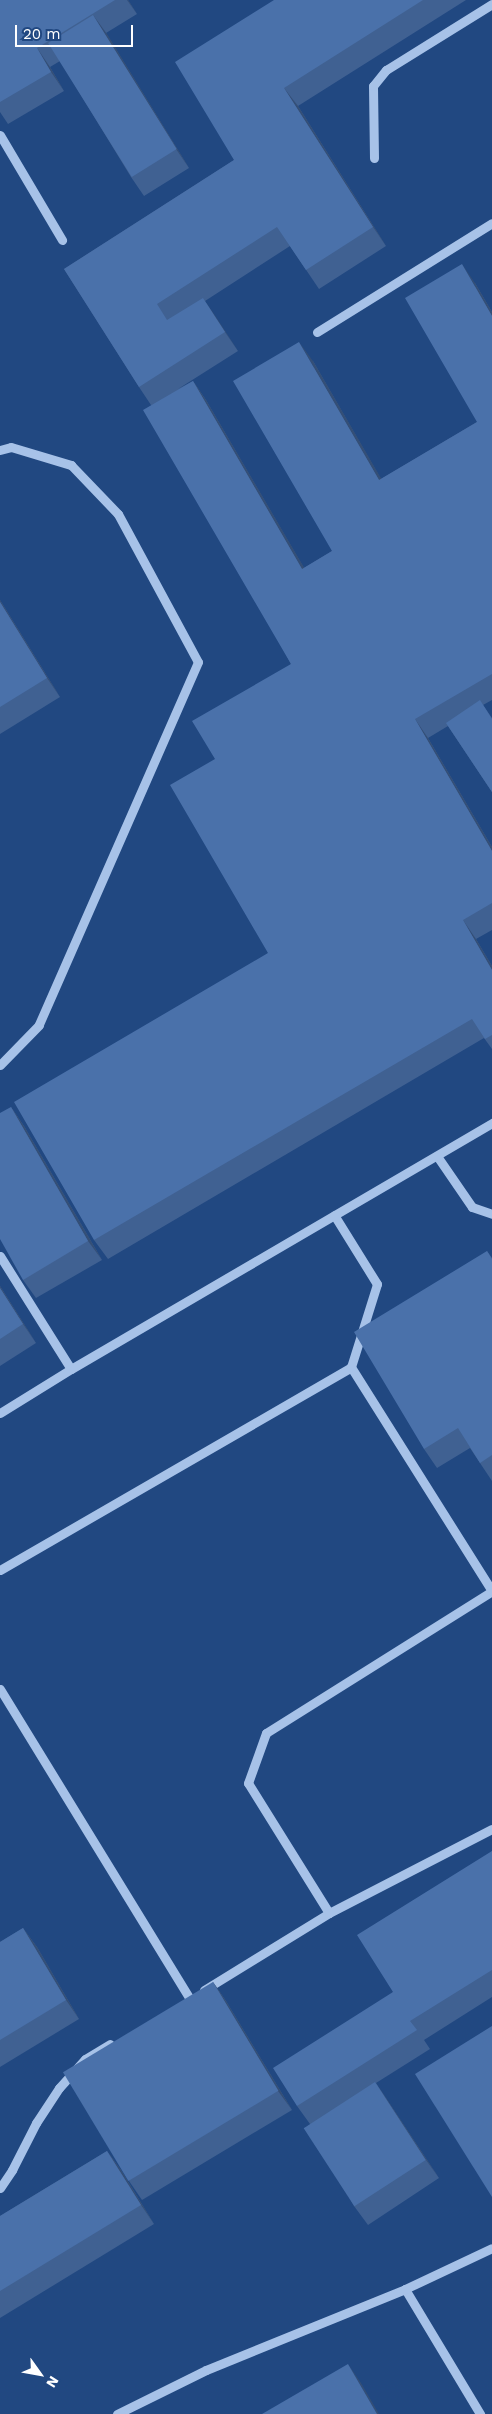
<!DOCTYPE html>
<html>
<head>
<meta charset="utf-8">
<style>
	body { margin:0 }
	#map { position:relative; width:492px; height:2414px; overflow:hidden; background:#214881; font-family:"Work Sans",sans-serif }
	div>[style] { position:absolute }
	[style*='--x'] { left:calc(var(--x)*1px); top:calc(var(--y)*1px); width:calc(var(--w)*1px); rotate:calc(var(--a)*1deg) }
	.minor>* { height:9px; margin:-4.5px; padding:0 4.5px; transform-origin:4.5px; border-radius:4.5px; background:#a7c2e8 }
	.wall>* { inset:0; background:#406192 }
	.shaded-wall>* { inset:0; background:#344f77 }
	.building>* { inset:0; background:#4a71aa; transform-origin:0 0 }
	span { translate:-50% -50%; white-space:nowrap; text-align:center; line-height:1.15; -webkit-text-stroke:4.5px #214881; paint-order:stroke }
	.north { position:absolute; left:15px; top:2349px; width:50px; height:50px; -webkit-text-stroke:4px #214881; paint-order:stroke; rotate:122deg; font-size:14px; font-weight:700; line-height:20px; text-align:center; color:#fff }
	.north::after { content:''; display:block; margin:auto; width:18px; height:22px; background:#fff; clip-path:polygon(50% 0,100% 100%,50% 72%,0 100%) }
	.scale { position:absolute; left:15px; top:25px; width:118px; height:22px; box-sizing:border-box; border:2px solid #fff; border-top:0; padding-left:6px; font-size:15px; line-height:18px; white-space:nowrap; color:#fff; -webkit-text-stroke:4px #214881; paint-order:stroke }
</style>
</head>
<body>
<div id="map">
	<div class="minor">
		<i style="--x:0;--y:135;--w:122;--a:59.4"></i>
		<i style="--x:374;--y:158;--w:72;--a:-90.8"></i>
		<i style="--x:373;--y:86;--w:21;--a:-51"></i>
		<i style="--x:386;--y:70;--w:125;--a:-31.9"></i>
		<i style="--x:317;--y:332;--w:206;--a:-31.9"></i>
		<i style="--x:0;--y:450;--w:11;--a:-15"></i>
		<i style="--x:11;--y:447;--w:63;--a:16.7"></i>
		<i style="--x:71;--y:465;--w:68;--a:46.2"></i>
		<i style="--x:118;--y:514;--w:168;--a:61.6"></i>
		<i style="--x:198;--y:662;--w:396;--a:113.7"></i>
		<i style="--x:39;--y:1025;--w:56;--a:134.3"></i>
		<i style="--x:437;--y:1156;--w:62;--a:55.5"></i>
		<i style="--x:472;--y:1207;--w:21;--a:19"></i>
		<i style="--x:0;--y:1256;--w:133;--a:57.9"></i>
		<i style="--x:0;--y:1413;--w:84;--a:-31.8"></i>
		<i style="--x:71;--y:1369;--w:488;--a:-30.3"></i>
		<i style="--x:0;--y:1570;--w:405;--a:-30"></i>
		<i style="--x:0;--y:1689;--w:362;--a:58.5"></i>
		<i style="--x:329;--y:1913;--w:153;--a:-121.9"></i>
		<i style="--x:248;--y:1783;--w:53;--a:-70.2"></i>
		<i style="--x:266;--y:1733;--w:267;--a:-32.1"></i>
		<i style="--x:492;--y:1591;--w:265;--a:-122.2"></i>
		<i style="--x:351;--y:1367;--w:87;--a:-72.6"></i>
		<i style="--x:377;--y:1284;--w:81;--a:-121.9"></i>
		<i style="--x:204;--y:1990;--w:147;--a:-31.6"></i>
		<i style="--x:329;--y:1913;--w:183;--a:-27.3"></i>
		<i style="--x:0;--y:2188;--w:22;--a:-56"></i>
		<i style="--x:12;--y:2170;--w:53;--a:-62.9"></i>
		<i style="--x:36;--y:2123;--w:42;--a:-56.7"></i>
		<i style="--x:59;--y:2088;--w:39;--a:-48"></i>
		<i style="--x:85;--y:2059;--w:29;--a:-31"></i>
		<i style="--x:405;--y:2289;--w:146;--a:59"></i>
		<i style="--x:117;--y:2414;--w:99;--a:-26.3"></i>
		<i style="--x:206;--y:2370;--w:215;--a:-22.1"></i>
		<i style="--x:405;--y:2289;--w:96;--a:-25.2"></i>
	</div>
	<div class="wall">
		<i style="clip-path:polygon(0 0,128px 0,137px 14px,106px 33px,189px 168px,144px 196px,131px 177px,60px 61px,50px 67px,64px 91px,8px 124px,0 112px)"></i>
		<i style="clip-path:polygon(274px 0,466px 0,298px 106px,386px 246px,319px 289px,290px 246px,205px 301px,238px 351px,178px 389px,193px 381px,206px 400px,304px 568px,332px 551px,313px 361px,381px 479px,477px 422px,475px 283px,492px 312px,492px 700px,483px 705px,492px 718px,492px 792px,448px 726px,428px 738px,492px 847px,492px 930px,476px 939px,492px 966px,492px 1049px,484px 1038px,108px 1259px,94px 1240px,268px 953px,215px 759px,291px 664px,151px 405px,139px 387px,64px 269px,234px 160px)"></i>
		<i style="clip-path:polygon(0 600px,60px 697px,0 734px)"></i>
		<i style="clip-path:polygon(11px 1107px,24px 1126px,102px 1260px,36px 1298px,23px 1280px)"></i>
		<i style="clip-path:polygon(487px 1251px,492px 1258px,492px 1481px,470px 1448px,437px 1468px,424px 1449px)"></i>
		<i style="clip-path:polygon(0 1286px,36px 1343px,0 1366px)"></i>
		<i style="clip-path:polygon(492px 1851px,492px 1997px,424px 2040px,430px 2049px,376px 2083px,439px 2178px,368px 2225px,354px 2206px,310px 2124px,297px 2106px,393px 1992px)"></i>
		<i style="clip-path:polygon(23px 1928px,37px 1947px,79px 2019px,0 2067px,0 1942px)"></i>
		<i style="clip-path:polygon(213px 1982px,226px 2001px,292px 2110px,142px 2200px,129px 2181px)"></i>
		<i style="clip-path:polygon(107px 2151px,121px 2170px,154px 2224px,0 2318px,0 2216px)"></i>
	</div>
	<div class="shaded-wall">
		<i style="clip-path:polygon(127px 0,128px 0,137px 14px)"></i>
		<i style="clip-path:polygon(93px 15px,107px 34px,189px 168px,176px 149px)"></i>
		<i style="clip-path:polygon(37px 48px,50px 67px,64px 91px,51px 72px)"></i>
		<i style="clip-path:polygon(284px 88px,298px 106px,386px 246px,373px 227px)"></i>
		<i style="clip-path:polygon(462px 264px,475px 283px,492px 312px,492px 316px)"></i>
		<i style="clip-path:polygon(203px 298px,216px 317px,238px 351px,225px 332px)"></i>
		<i style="clip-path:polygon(299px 342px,313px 361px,393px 499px,379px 480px)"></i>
		<i style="clip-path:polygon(193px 381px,206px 400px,316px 588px,302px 569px)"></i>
		<i style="clip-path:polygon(0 600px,60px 697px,47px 678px,0 602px)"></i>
		<i style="clip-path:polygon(415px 719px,428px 738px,492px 847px,492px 851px)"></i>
		<i style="clip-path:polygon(463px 920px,476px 939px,492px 966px,492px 970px)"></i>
		<i style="clip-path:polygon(11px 1107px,24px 1126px,102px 1260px,88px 1241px)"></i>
		<i style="clip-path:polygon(0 1286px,36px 1343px,23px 1324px,0 1288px)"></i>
		<i style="clip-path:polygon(23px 1928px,37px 1947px,79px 2019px,66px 2000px)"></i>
		<i style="clip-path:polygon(213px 1982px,226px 2001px,292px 2110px,278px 2091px)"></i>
		<i style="clip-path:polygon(375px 2082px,388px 2101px,439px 2178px,426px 2160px)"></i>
		<i style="clip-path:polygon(107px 2151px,121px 2170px,154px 2224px,141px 2205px)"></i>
		<i style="clip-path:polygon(348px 2364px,361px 2383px,379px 2414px,377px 2414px)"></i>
	</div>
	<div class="building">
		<i style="clip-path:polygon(0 0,115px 0,37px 48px,51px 72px,0 102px)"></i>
		<i style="clip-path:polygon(274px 0,423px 0,284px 88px,373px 227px,306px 270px,277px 227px,157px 304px,167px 320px,203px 298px,225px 332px,139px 387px,64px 269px,234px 160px,175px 62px)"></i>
		<i style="left:93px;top:15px;width:158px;height:53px;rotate:58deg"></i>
		<i style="clip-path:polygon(462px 264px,492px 316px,492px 674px,415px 719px,492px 851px,492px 903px,463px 920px,492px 970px,492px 1035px,485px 1039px,472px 1019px,94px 1240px,14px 1102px,268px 953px,170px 785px,215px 759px,192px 721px,291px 664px,143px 410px,193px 381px,302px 569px,332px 551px,233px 381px,299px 342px,379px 480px,477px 422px,405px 298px)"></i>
		<i style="clip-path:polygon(0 602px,47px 678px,0 707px)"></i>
		<i style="clip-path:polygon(480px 700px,492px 719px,492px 792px,446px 723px)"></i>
		<i style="clip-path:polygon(11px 1107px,88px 1241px,23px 1280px,0 1239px,0 1113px)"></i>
		<i style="clip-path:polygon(487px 1251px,492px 1259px,492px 1455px,480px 1463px,458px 1428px,424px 1449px,354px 1332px)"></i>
		<i style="clip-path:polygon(0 1288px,23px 1324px,0 1339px)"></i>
		<i style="clip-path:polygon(492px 1851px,492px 1970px,410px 2021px,417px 2030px,297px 2106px,273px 2068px,393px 1992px,357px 1935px)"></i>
		<i style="clip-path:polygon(23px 1928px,66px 2000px,0 2040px,0 1942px)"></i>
		<i style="left:213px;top:1982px;width:127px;height:175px;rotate:59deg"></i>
		<i style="clip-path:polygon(492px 2026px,492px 2197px,415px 2074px)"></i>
		<i style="left:375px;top:2082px;width:93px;height:85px;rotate:57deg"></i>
		<i style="clip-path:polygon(107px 2151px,141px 2205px,0 2291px,0 2216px)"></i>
		<i style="clip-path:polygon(348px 2364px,377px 2414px,262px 2414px)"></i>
	</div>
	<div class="north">N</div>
	<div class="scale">20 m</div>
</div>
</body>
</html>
